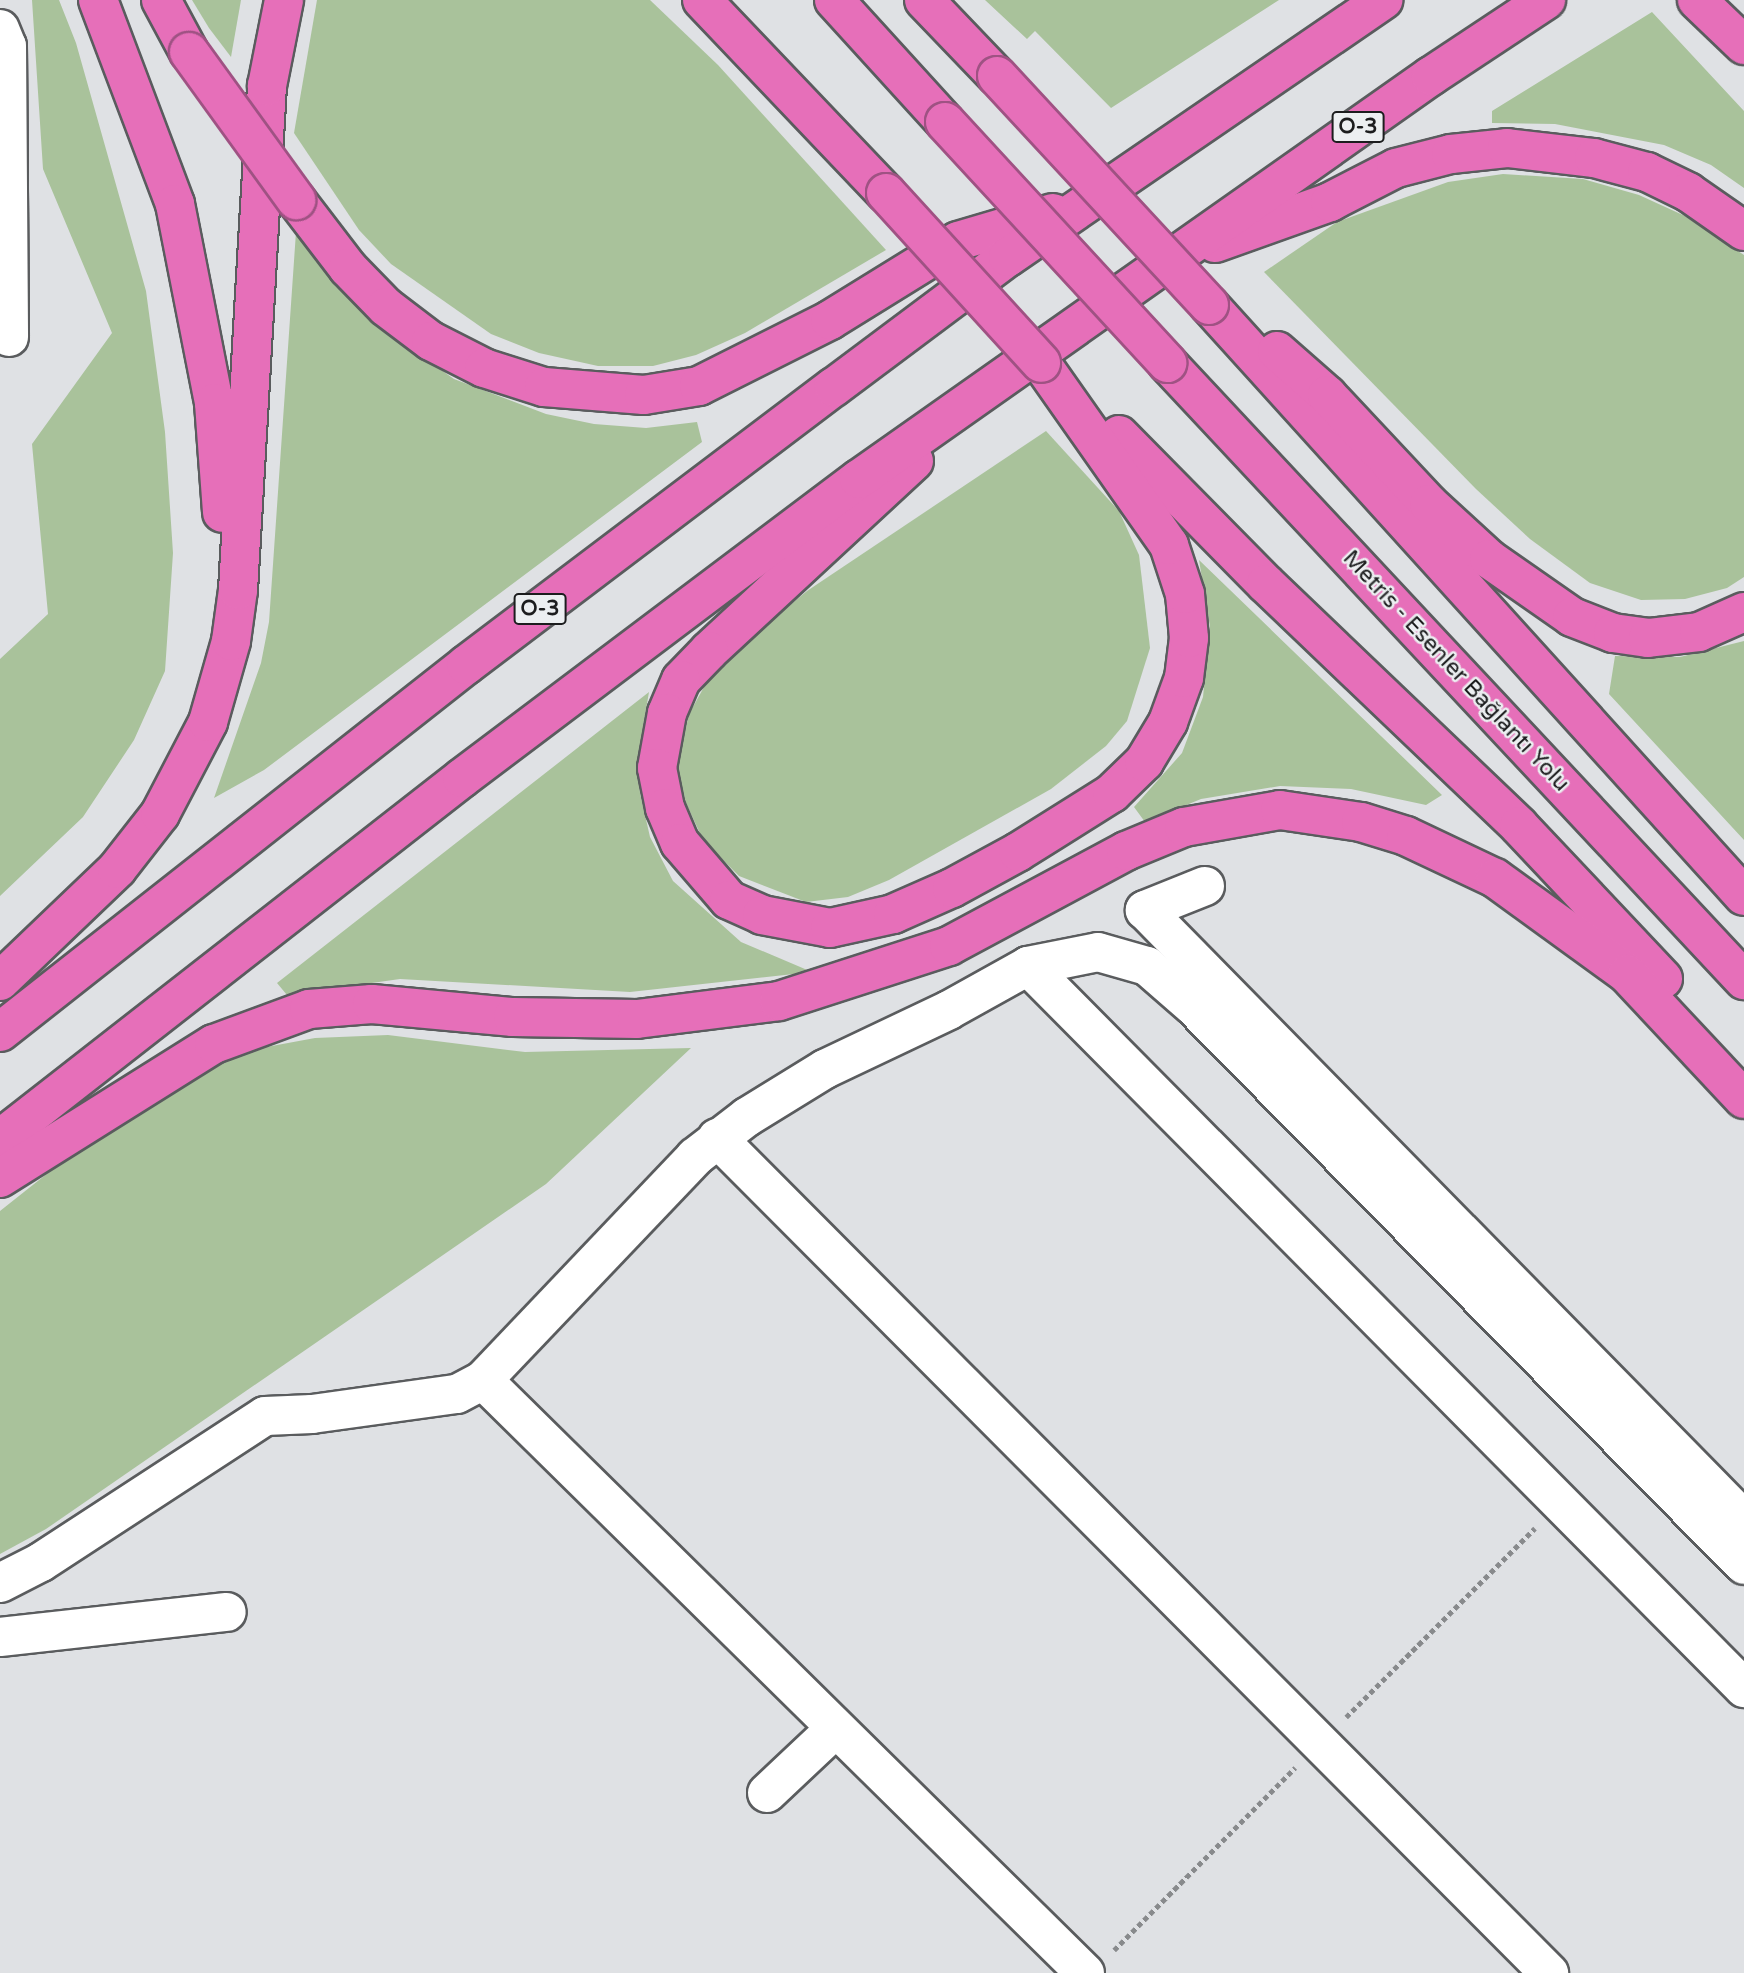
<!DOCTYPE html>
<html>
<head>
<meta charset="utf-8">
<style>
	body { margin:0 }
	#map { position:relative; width:1744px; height:1973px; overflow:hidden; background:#dfe1e4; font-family:"Varela Round",sans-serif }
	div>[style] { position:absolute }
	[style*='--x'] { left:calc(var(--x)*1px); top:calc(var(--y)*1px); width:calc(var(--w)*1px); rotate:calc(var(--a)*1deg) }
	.green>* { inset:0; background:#a9c29b }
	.path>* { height:4.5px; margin-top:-2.25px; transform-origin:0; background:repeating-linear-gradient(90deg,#888a8c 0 5px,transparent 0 8.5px) }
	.roads { filter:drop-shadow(2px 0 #5a5c5e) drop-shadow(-2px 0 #5a5c5e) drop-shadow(0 2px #5a5c5e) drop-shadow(0 -2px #5a5c5e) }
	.minor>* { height:38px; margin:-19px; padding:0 19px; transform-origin:19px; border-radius:19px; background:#fff }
	.highway>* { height:38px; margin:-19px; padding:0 19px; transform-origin:19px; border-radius:19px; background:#e66fb9 }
	.bridges { filter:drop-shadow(2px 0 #9f5283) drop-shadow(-2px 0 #9f5283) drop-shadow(0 2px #9f5283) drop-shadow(0 -2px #9f5283) }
	.highway-bridge>* { height:38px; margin:-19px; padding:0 19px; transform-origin:19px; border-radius:19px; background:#e66fb9 }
	span { translate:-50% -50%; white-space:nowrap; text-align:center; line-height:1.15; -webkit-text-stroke:5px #eceff1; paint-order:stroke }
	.shield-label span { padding:2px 5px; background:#eceff1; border:2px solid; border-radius:5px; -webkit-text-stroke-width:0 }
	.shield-label { font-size:21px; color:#1c1d1e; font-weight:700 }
	.street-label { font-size:23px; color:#1c1d1e }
</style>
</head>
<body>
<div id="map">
	<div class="green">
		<i style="clip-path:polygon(32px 0,59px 0,76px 43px,146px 291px,165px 432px,173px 553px,165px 671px,134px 740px,83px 817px,0 896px,0 659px,48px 614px,32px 444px,112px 333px,43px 169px)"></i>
		<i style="clip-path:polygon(192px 0,241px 0,231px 57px,209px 28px)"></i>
		<i style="clip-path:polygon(317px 0,650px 0,718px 65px,886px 250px,745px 333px,696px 355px,653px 366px,598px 366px,539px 353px,491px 334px,391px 264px,359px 230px,294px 133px)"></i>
		<i style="clip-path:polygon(985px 0,1279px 0,1111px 108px,1035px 31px,1027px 39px)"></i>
		<i style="clip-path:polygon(1652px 12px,1744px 111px,1744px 188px,1711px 165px,1664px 145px,1555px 124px,1492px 123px,1492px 111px)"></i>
		<i style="clip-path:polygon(1503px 174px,1583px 179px,1639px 195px,1685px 216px,1744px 255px,1744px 577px,1727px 588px,1685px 599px,1641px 600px,1590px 583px,1530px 539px,1476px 489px,1264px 272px,1337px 222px,1448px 182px)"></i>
		<i style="clip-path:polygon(296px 232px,376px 324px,454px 379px,546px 414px,594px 424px,646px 428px,697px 422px,702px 442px,264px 770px,214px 798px,261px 663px,269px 622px)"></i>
		<i style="clip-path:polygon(1046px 431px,1119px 511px,1139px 555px,1150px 648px,1127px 721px,1106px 746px,1051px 789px,889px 880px,848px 897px,806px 902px,739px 876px,703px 840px,686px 803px,677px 767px,689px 714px,709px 678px,736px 649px,807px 591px)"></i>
		<i style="clip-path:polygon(1199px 560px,1442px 795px,1426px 805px,1351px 789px,1280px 786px,1201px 799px,1145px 822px,1134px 807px,1182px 753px,1203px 697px,1210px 627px)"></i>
		<i style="clip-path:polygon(1744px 641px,1744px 840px,1609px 694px,1615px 656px,1680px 657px)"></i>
		<i style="clip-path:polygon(649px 692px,638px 757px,640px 793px,650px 837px,673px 881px,741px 942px,812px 972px,630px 992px,400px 979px,287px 995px,277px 983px)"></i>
		<i style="clip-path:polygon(388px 1035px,525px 1052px,691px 1048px,546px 1184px,46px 1529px,0 1554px,0 1211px,58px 1165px,193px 1075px,261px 1048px,315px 1038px)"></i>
	</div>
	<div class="path">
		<i style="--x:1346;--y:1717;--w:267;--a:-45"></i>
		<i style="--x:1114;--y:1950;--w:257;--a:-45.2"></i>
	</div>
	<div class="roads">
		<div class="minor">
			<i style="--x:0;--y:29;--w:18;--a:68"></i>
			<i style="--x:7;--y:46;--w:291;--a:89.6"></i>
			<i style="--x:1205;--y:886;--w:65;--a:158.2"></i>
			<i style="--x:1145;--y:910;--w:855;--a:45.52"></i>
			<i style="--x:1028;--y:966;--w:1017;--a:45.24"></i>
			<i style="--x:717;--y:1138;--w:1179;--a:45.1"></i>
			<i style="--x:483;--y:1380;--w:845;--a:44.57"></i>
			<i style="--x:0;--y:1583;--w:46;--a:-27.1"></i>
			<i style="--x:41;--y:1562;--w:267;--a:-33.1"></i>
			<i style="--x:265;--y:1416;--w:47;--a:-2.4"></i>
			<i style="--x:312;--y:1414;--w:146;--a:-7.9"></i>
			<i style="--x:457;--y:1394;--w:30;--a:-28"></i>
			<i style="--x:483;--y:1380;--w:308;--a:-46.4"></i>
			<i style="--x:695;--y:1157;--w:66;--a:-37.6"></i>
			<i style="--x:747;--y:1117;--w:92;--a:-31.6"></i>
			<i style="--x:825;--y:1069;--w:137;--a:-25.4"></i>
			<i style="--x:949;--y:1010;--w:90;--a:-29.1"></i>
			<i style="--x:1028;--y:966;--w:71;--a:-11.3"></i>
			<i style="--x:1098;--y:952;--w:51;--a:15.9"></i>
			<i style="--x:1147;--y:966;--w:60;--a:40.9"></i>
			<i style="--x:1192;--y:1005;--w:786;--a:45.41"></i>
			<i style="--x:0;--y:1637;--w:228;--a:-6.3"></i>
			<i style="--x:767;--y:1793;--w:93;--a:-43.3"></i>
		</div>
		<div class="highway">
			<i style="--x:98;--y:0;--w:218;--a:69.3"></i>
			<i style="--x:175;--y:204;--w:203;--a:78.9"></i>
			<i style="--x:214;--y:403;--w:110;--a:85.8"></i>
			<i style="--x:161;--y:0;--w:59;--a:61.7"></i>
			<i style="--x:702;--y:0;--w:267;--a:46.4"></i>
			<i style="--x:834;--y:0;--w:165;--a:47.7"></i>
			<i style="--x:924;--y:0;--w:105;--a:46.2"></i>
			<i style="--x:1697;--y:0;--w:65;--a:43.8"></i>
			<i style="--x:296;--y:200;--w:86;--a:52.6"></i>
			<i style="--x:348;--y:268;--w:54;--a:45.7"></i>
			<i style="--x:386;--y:307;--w:56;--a:37.1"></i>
			<i style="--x:431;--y:341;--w:59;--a:27"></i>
			<i style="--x:484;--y:368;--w:63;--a:17.6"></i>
			<i style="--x:544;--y:387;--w:100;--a:4.6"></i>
			<i style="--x:644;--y:395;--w:56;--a:-9.3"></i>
			<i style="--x:699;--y:386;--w:147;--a:-26.7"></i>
			<i style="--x:830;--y:320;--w:150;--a:-31.7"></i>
			<i style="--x:958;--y:241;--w:99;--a:-16.4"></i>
			<i style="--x:1215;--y:243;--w:122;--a:-19.6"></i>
			<i style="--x:1330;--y:202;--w:74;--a:-27.3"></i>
			<i style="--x:1396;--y:168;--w:57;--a:-14.3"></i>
			<i style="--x:1451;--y:154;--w:56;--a:-6.1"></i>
			<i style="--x:1507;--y:148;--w:88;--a:6.6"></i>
			<i style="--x:1594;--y:158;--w:55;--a:14.8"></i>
			<i style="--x:1647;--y:172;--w:46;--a:26"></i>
			<i style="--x:1688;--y:192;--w:68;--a:34.9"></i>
			<i style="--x:1209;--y:305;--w:797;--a:47.85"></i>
			<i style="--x:1277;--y:351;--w:67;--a:41.3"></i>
			<i style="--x:1327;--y:395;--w:149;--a:46.9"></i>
			<i style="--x:1429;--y:504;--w:81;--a:42.5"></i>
			<i style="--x:1489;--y:559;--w:101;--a:34.9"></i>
			<i style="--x:1572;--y:617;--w:44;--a:21.3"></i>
			<i style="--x:1613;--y:633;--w:35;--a:8"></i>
			<i style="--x:1648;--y:638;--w:51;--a:-6.7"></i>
			<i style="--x:1699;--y:632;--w:49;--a:-24"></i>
			<i style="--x:1167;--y:363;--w:845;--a:46.92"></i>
			<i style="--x:1119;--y:435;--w:209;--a:45.4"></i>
			<i style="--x:1266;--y:584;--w:350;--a:43.7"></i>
			<i style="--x:1519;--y:826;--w:210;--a:46.7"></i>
			<i style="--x:914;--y:461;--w:280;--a:137.2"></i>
			<i style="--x:709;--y:651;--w:40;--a:134"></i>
			<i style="--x:681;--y:680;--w:36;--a:113"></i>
			<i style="--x:667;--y:713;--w:56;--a:100.3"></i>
			<i style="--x:657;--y:768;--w:41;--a:78.7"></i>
			<i style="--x:665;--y:808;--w:38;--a:67"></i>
			<i style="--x:680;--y:843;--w:75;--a:49.3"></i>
			<i style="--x:729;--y:900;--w:36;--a:24"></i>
			<i style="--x:762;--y:915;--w:69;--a:10.8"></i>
			<i style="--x:830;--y:928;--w:65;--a:-12.5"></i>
			<i style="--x:893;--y:914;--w:64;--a:-23.8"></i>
			<i style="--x:952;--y:888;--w:75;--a:-28.6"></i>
			<i style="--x:1018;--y:852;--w:111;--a:-32.1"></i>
			<i style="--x:1112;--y:793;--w:45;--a:-44.1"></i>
			<i style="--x:1144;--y:762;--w:47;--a:-59"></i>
			<i style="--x:1168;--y:722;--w:47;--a:-70"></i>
			<i style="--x:1184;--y:678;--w:40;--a:-82.9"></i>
			<i style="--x:1189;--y:638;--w:44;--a:-95.2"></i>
			<i style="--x:1185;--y:594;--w:52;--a:-108.1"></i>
			<i style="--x:1169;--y:545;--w:223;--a:-125.1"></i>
			<i style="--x:0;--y:981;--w:162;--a:-43.7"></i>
			<i style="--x:117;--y:869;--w:70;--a:-52"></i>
			<i style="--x:160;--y:814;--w:104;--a:-62.4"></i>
			<i style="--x:208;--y:722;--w:84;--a:-74.1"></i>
			<i style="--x:231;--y:641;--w:51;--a:-82.2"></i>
			<i style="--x:238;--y:590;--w:505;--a:-86.71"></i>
			<i style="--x:267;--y:86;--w:88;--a:-78.8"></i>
			<i style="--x:0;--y:1032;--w:593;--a:-38.22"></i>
			<i style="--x:466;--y:665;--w:461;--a:-37.1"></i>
			<i style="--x:834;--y:387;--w:217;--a:-36.8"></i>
			<i style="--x:1008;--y:257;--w:455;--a:-34.4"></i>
			<i style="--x:0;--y:1139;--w:586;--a:-38"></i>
			<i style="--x:462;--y:778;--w:497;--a:-37"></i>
			<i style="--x:859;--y:479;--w:700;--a:-35.17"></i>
			<i style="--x:1431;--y:76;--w:138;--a:-33.5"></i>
			<i style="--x:0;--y:1178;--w:252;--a:-32.1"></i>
			<i style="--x:214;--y:1044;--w:101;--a:-20.2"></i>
			<i style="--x:309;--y:1009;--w:63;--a:-4.5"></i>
			<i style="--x:372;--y:1004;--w:142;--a:5.3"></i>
			<i style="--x:513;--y:1017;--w:124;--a:0.9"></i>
			<i style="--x:637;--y:1019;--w:143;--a:-7.2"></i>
			<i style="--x:779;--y:1001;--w:179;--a:-17.9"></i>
			<i style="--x:949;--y:946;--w:201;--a:-28.2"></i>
			<i style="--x:1126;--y:851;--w:63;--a:-22.5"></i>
			<i style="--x:1184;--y:827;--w:97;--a:-10"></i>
			<i style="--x:1280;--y:810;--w:82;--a:8.4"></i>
			<i style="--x:1361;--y:822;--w:47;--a:17.3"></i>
			<i style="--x:1406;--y:836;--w:98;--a:25.3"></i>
			<i style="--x:1495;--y:878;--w:163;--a:36"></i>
			<i style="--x:1627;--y:974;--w:171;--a:46.9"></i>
		</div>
	</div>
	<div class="bridges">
		<div class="highway-bridge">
			<i style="--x:189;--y:52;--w:183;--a:54.1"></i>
			<i style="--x:997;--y:76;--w:312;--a:47.2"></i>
			<i style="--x:945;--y:122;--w:328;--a:47.3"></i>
			<i style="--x:886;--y:193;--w:230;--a:47.6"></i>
		</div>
	</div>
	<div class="shield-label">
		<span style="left:1358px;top:127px">O-3</span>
		<span style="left:540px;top:609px">O-3</span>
	</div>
	<div class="street-label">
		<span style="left:1456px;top:671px;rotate:47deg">Metris - Esenler Bağlantı Yolu</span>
	</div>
</div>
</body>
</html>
